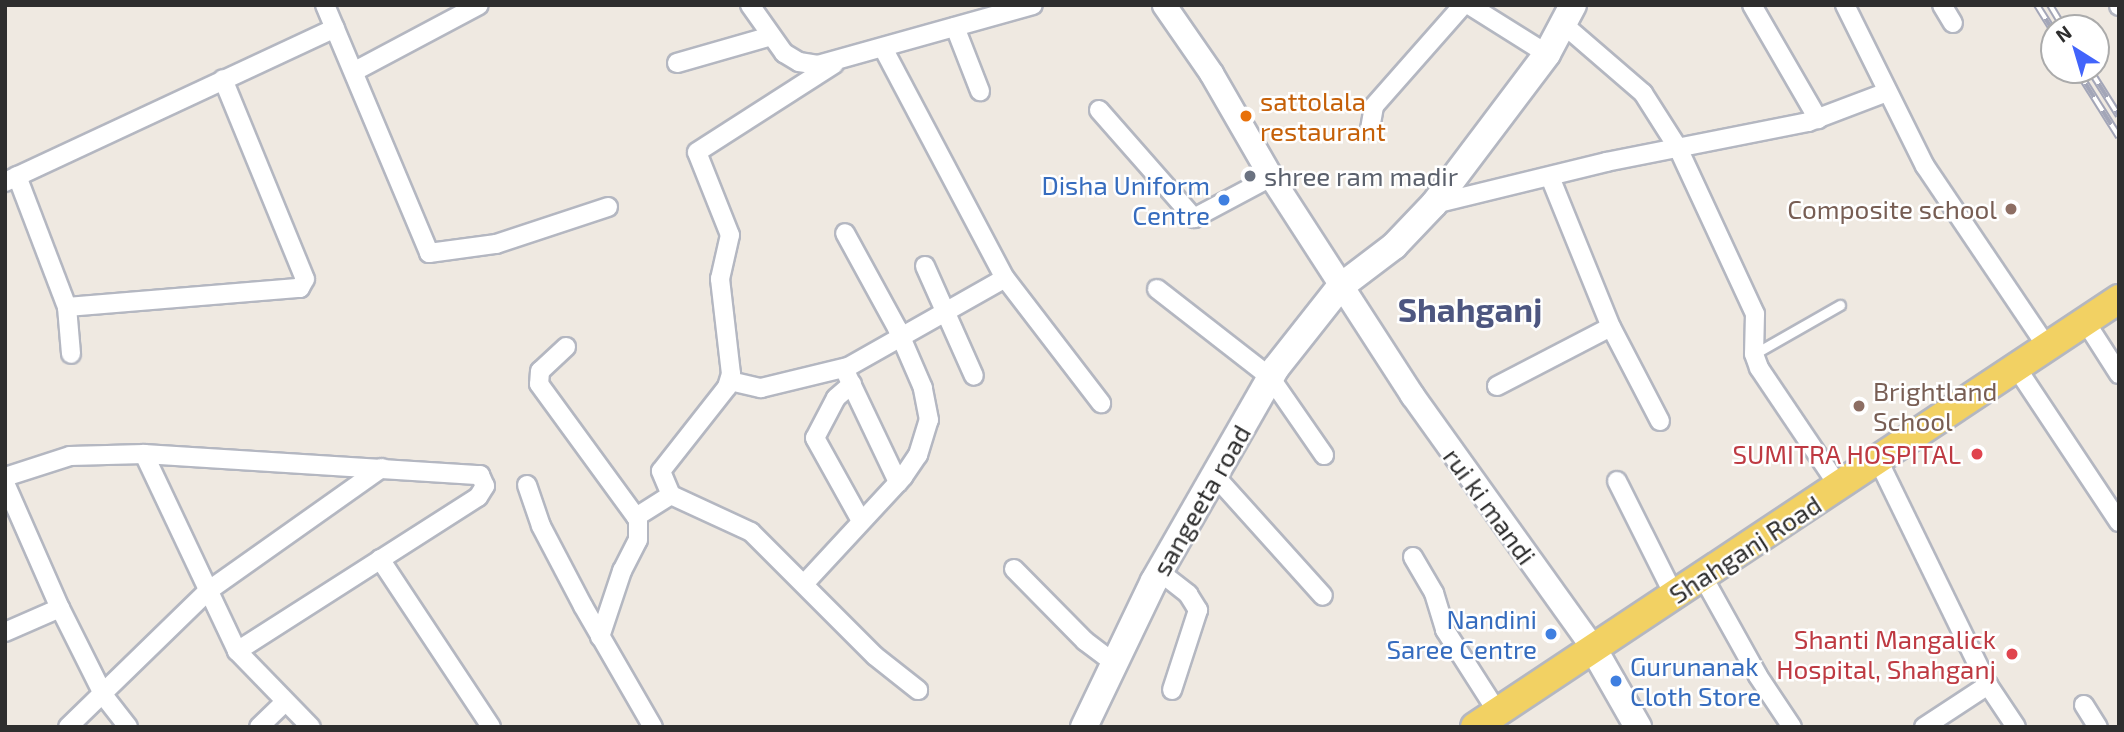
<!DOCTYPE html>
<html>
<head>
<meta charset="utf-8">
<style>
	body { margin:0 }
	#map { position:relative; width:2124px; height:732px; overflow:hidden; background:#efe9e1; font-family:"Exo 2",sans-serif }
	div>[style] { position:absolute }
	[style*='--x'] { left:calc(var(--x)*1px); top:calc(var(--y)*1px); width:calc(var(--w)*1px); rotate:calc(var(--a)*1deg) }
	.roads { filter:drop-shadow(2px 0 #b4b7c1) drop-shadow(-2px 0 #b4b7c1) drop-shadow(0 2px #b4b7c1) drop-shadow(0 -2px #b4b7c1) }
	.service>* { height:9px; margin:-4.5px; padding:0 4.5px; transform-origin:4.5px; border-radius:4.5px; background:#fff }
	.minor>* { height:18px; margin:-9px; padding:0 9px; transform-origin:9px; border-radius:9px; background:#fff }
	.tertiary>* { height:23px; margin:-11.5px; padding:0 11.5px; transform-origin:11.5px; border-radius:11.5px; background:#fff }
	.secondary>* { height:26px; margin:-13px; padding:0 13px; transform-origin:13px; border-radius:13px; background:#fff }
	.primary>* { height:28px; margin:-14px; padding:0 14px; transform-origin:14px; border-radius:14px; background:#f2d163 }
	.rail>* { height:8px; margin-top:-4px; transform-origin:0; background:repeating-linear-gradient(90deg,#fff 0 16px,#a3a6b8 0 32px); box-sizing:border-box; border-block:2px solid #a3a6b8 }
	.dots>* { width:19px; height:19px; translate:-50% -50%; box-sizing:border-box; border:4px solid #fff; border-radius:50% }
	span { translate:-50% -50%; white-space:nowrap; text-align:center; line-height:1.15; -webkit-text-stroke:5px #fff; paint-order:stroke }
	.food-label { font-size:26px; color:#c56008 }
	.left { translate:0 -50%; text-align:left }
	.worship-label { font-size:26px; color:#5b616d }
	.shop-label { font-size:26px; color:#366cbe }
	.right { translate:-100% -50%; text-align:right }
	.education-label { font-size:26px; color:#785e54 }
	.health-label { font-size:26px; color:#be3a42 }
	.street-label { font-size:26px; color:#2e2e2e }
	.district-label { font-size:33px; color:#4d5680; font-weight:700 }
	.frame { position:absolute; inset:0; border:7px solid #2e2e2e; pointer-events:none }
	.north { position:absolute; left:2040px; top:14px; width:70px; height:70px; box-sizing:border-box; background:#fff; border:2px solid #ababab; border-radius:50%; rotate:323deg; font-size:19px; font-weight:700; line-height:28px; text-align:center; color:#2e2e2e }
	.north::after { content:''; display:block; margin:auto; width:24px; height:32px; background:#4264fb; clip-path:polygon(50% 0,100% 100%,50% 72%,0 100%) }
</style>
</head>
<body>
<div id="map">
	<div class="roads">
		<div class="service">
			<i style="--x:1754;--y:354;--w:99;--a:-29.7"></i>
		</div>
		<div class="minor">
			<i style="--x:325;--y:5;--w:269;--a:67.2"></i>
			<i style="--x:429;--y:253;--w:68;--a:-7.7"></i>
			<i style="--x:496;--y:244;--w:118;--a:-18.3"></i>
			<i style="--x:750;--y:5;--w:59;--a:54.7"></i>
			<i style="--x:784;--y:53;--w:17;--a:31"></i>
			<i style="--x:799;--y:62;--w:19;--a:9"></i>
			<i style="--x:818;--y:65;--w:223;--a:-15.6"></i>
			<i style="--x:1469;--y:5;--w:92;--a:32.1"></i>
			<i style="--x:1752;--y:5;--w:132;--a:59.9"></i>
			<i style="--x:1845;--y:5;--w:180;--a:63.6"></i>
			<i style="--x:1925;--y:166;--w:218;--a:56"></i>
			<i style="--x:1942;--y:5;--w:21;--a:59"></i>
			<i style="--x:2119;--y:5;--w:1;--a:90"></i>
			<i style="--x:1563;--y:24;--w:106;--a:40.8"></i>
			<i style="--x:1643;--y:93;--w:65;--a:57.5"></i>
			<i style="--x:1678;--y:148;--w:183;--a:65.1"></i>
			<i style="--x:1755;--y:314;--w:40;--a:91.4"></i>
			<i style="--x:1754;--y:354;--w:15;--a:70"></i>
			<i style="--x:1759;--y:368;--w:145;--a:56"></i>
			<i style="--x:955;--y:27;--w:69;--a:68.7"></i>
			<i style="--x:883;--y:48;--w:260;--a:62.1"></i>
			<i style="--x:1005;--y:278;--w:158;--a:52.5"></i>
			<i style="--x:677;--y:63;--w:98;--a:-16"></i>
			<i style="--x:355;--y:71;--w:140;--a:-28"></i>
			<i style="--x:1099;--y:110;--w:144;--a:48.7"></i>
			<i style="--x:1194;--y:218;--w:87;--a:-28"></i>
			<i style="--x:1370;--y:129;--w:23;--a:-80"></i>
			<i style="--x:1374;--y:106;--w:135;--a:-48.6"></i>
			<i style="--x:17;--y:176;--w:140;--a:69.1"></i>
			<i style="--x:67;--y:307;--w:234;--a:-4.7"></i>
			<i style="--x:300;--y:288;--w:10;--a:-61"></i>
			<i style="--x:305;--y:279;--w:216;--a:-112.3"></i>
			<i style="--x:1550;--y:177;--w:162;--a:67.9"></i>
			<i style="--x:1611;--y:327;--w:106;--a:62.5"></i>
			<i style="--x:5;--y:182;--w:364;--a:-25"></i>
			<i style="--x:1434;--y:204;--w:177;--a:-13.7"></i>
			<i style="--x:1606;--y:162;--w:206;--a:-11.2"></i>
			<i style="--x:1808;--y:122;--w:85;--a:-20.8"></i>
			<i style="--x:925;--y:266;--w:120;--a:66"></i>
			<i style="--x:1157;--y:289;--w:143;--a:37.9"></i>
			<i style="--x:1270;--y:377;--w:95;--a:55.3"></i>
			<i style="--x:67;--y:307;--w:47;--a:85.1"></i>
			<i style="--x:2085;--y:321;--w:63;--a:57.3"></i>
			<i style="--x:566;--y:347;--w:35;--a:137"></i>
			<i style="--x:540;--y:371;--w:13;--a:94"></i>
			<i style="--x:539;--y:384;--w:165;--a:53.9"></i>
			<i style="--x:636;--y:517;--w:41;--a:-32.2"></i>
			<i style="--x:671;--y:495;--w:88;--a:24.8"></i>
			<i style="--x:751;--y:532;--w:175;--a:45"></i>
			<i style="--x:875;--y:656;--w:55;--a:38.3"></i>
			<i style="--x:2016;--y:367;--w:186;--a:56.4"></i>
			<i style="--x:847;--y:375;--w:119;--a:64.5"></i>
			<i style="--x:730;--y:381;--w:32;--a:13"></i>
			<i style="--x:761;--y:388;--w:89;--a:-13.6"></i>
			<i style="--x:848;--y:367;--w:180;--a:-29.5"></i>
			<i style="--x:852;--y:384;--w:21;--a:139"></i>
			<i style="--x:836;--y:398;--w:45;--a:117.7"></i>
			<i style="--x:815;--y:438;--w:93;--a:60.9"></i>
			<i style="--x:1497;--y:386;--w:128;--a:-27.4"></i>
			<i style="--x:144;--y:454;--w:218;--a:64.7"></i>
			<i style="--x:237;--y:651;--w:106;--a:45.8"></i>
			<i style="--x:1879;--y:462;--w:248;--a:64"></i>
			<i style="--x:1988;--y:685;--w:50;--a:56.3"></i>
			<i style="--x:1215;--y:476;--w:161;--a:48"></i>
			<i style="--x:5;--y:477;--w:68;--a:-17.9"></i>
			<i style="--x:70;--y:456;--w:74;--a:-1.5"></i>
			<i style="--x:144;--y:454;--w:337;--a:3.6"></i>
			<i style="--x:480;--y:475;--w:12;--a:66"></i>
			<i style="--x:485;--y:486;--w:13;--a:122"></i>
			<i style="--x:478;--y:497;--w:286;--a:147.4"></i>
			<i style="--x:1617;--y:481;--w:127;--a:63.4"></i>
			<i style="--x:5;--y:483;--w:137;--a:66.3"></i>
			<i style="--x:60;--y:608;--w:98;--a:63.4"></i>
			<i style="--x:104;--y:696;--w:39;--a:52"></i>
			<i style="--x:527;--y:485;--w:43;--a:71.1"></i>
			<i style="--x:541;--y:526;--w:90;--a:62.3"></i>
			<i style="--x:583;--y:606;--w:140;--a:60"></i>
			<i style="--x:671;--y:495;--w:26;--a:-113"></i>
			<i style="--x:661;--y:471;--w:107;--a:-51.8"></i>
			<i style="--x:727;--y:387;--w:14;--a:-73"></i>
			<i style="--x:731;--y:374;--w:96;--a:-96.6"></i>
			<i style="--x:720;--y:279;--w:45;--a:-77.2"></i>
			<i style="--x:730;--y:235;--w:89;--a:-111.7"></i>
			<i style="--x:697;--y:152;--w:163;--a:-32.7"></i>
			<i style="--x:1413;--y:557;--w:42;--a:59.7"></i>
			<i style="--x:1434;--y:593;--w:39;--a:73"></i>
			<i style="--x:1445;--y:630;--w:98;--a:57.4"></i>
			<i style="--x:380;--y:559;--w:201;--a:56.5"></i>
			<i style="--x:1014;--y:569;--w:101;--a:45.4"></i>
			<i style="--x:1085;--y:641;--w:38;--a:37"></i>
			<i style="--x:1160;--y:572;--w:36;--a:38"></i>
			<i style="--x:1188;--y:594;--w:19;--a:58"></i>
			<i style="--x:1198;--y:610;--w:84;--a:108"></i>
			<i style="--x:1703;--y:577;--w:113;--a:60.9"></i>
			<i style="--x:1758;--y:676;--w:61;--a:56.3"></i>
			<i style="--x:804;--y:584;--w:146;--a:-47.2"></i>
			<i style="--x:903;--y:477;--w:27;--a:-56"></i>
			<i style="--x:918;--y:455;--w:37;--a:-73"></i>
			<i style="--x:929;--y:420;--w:33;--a:-101"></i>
			<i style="--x:923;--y:388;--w:65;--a:-113.4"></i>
			<i style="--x:897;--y:328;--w:108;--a:-118.7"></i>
			<i style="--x:5;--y:632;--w:60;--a:-23.6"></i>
			<i style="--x:600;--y:637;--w:70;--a:-71.6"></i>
			<i style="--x:622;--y:571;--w:35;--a:-63"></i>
			<i style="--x:638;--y:540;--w:22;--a:-90"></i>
			<i style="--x:2084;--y:705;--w:26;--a:58"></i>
			<i style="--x:68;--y:727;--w:195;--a:-44.2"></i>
			<i style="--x:208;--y:591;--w:213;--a:-35.3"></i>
			<i style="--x:259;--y:727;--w:36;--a:-44"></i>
			<i style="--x:1924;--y:727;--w:77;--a:-33.3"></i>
		</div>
		<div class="tertiary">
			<i style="--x:1164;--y:5;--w:83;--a:55.3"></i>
			<i style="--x:1211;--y:73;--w:120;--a:60"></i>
			<i style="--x:1271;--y:177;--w:260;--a:57.1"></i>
			<i style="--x:1412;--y:395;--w:311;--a:54.4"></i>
		</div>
		<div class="secondary">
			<i style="--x:1593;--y:648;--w:91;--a:60.3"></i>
			<i style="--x:1084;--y:727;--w:162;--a:-64.4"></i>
			<i style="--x:1154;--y:581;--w:245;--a:-60.2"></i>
			<i style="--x:1276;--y:368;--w:103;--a:-51.7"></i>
			<i style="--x:1340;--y:287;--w:68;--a:-37.2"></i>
			<i style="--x:1394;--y:246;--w:58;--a:-46.4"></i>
			<i style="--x:1434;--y:204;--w:188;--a:-53"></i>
			<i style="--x:1547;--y:54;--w:55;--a:-62"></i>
		</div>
		<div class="primary">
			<i style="--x:1475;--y:727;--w:773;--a:-33.61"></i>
		</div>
	</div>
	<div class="rail">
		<i style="--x:2037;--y:5;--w:32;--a:58"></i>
		<i style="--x:2050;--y:5;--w:27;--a:59"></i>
		<i style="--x:2077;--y:70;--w:79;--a:57.9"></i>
		<i style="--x:2090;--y:70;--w:54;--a:57.8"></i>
	</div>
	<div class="dots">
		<i style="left:1246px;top:116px;background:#e8710a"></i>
		<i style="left:1250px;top:176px;background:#6b7280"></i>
		<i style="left:1224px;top:200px;background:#3f7fe0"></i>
		<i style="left:2011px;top:209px;background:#8d6e63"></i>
		<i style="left:1859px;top:406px;background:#8d6e63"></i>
		<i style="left:1977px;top:454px;background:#e0444e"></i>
		<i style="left:1551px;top:634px;background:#3f7fe0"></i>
		<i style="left:2012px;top:654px;background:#e0444e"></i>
		<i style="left:1616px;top:681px;background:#3f7fe0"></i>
	</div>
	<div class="food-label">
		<span class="left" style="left:1260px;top:116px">sattolala<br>restaurant</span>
	</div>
	<div class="worship-label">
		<span class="left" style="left:1264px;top:176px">shree ram madir</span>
	</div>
	<div class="shop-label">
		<span class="right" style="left:1210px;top:200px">Disha Uniform<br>Centre</span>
		<span class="right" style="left:1537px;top:634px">Nandini<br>Saree Centre</span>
		<span class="left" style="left:1630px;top:681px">Gurunanak<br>Cloth Store</span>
	</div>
	<div class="education-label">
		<span class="right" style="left:1997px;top:209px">Composite school</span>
		<span class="left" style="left:1873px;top:406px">Brightland<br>School</span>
	</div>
	<div class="health-label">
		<span class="right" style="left:1961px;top:454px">SUMITRA HOSPITAL</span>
		<span class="right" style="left:1996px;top:654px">Shanti Mangalick<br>Hospital, Shahganj</span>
	</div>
	<div class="street-label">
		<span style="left:1201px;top:500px;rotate:-60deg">sangeeta road</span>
		<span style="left:1490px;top:506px;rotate:54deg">rui ki mandi</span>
		<span style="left:1745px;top:549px;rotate:-33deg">Shahganj Road</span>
	</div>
	<div class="district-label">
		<span style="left:1470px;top:310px">Shahganj</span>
	</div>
	<div class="frame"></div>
	<div class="north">N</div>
</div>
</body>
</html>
